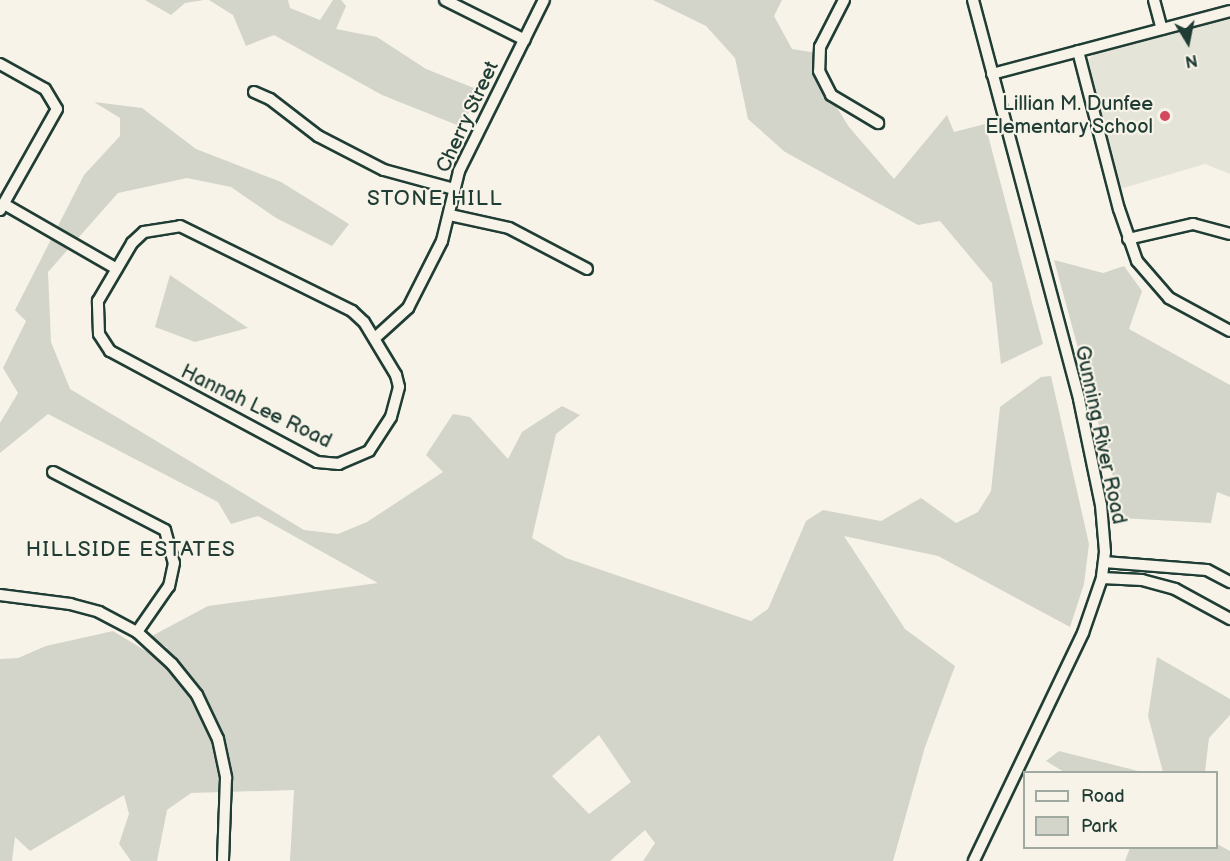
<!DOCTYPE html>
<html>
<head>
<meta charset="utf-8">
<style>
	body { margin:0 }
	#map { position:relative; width:1230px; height:861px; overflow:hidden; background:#f7f3e8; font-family:"Balsamiq Sans",sans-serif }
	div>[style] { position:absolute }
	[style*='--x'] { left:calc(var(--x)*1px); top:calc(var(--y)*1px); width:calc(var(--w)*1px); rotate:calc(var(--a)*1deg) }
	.built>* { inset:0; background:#e5e4d9 }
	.green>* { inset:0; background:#d3d5ca }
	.roads { filter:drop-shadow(2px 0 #1f3d34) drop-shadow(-2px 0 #1f3d34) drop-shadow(0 2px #1f3d34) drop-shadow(0 -2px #1f3d34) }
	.minor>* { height:10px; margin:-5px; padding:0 5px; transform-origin:5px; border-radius:5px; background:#f7f3e8 }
	.dots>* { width:16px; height:16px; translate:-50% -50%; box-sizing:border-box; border:3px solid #f7f3e8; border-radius:50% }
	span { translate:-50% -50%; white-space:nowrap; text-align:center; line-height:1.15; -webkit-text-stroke:4.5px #f7f3e8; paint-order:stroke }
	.poi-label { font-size:20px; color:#1f3d34 }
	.right { translate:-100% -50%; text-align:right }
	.street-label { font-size:20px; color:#1f3d34 }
	.neighbourhood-label { font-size:21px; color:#1f3d34; letter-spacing:1.5px }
	.legend { position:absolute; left:1023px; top:771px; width:195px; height:78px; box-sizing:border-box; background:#f7f3e8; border:2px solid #a1aaa0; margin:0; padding:8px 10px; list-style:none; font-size:18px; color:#1f3d34 }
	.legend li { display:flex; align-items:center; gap:12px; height:30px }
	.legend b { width:30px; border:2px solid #a1aaa0 }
	.north { position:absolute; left:1158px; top:12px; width:60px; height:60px; -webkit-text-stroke:4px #f7f3e8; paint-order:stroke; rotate:170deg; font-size:16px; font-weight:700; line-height:24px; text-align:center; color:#1f3d34 }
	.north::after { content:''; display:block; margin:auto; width:21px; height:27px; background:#1f3d34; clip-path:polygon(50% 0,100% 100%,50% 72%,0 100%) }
</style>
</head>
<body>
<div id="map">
	<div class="built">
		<i style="clip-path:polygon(1230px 19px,1230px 174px,1205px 164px,1120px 189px,1088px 60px,1094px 54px)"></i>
	</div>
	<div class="green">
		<i style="clip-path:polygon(145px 0,204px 0,185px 3px,171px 15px)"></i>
		<i style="clip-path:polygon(209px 0,288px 0,290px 8px,320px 20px,333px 0,341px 0,346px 6px,336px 29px,377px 37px,426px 69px,479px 90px,462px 127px,382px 95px,274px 35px,246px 46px,233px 15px)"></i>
		<i style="clip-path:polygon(653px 0,782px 0,774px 16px,792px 49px,817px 53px,824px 87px,849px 127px,894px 179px,947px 115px,954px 132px,985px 124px,1043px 344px,1001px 364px,992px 283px,940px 221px,918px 225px,785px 152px,748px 119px,735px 58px,706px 26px)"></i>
		<i style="clip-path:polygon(evenodd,94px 102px,142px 108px,196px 149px,281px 182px,349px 224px,332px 246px,276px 218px,231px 187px,187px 178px,118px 193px,48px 272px,51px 342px,70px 389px,304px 530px,338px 534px,367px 522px,443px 472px,426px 455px,453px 414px,470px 417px,508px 459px,522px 432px,562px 406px,580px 415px,556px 434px,532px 538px,566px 558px,751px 621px,768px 609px,806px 521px,823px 510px,881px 521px,921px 498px,956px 523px,978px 512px,991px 491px,1000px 407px,1041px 377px,1051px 376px,1089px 544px,1084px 584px,1070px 627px,938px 556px,844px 536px,905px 629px,955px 666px,925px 747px,893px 861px,643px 861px,655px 843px,645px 830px,610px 861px,290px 861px,294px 790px,191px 793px,167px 810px,157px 861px,131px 861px,119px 844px,129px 814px,124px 795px,30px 851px,15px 837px,12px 861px,0 861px,0 659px,18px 658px,46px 646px,113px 631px,146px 651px,168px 648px,150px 637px,208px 606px,378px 583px,258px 516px,231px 524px,218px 502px,48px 414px,0 453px,0 423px,18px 393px,3px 368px,26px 321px,15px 310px,84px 175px,120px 136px,120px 118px,94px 102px,599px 735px,631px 782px,589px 814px,552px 776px,599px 735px)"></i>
		<i style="clip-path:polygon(1054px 260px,1103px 273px,1124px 266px,1142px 291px,1129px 329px,1230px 385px,1230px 497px,1217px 492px,1211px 523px,1120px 518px,1119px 499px)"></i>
		<i style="clip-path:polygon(170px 275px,248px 328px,195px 342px,155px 327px)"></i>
		<i style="clip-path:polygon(1157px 657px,1230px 699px,1230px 715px,1209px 738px,1205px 772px,1163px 772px,1148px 716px)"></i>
		<i style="clip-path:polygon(1059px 751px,1142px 772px,1064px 772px,1046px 761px)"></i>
		<i style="clip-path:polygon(1217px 844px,1230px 851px,1230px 861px,1125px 861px,1130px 848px,1216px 848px)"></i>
	</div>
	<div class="roads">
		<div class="minor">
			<i style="--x:445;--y:0;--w:89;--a:26.6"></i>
			<i style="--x:844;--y:0;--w:53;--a:117.1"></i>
			<i style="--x:820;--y:47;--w:24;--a:92"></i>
			<i style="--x:819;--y:71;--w:27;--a:63"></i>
			<i style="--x:831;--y:95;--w:55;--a:30.8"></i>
			<i style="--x:973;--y:0;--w:413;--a:75.1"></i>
			<i style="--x:1079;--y:399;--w:108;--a:78.3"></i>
			<i style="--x:1101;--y:505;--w:47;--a:85.1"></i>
			<i style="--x:1105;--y:552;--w:26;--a:97"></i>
			<i style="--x:1102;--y:578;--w:58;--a:109.1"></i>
			<i style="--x:1083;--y:633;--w:253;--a:115.6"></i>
			<i style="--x:1154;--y:0;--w:30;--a:75"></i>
			<i style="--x:1078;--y:51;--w:163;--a:75.5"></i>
			<i style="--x:1119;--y:209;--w:55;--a:70.9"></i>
			<i style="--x:1137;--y:261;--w:49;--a:49.1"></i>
			<i style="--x:1169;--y:298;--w:69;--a:28.4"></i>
			<i style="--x:0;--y:64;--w:51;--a:29.1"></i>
			<i style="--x:45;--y:89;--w:23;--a:59"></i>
			<i style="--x:57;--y:109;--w:116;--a:119.4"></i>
			<i style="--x:992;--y:74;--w:246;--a:-14.8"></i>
			<i style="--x:254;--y:92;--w:17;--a:24"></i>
			<i style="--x:270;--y:99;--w:61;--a:37.6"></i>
			<i style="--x:318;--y:136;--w:74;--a:27.3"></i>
			<i style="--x:384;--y:170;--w:73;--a:15.2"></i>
			<i style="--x:4;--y:204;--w:130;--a:29.9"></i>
			<i style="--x:450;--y:215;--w:60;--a:12.4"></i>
			<i style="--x:509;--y:228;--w:88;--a:27.7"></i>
			<i style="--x:180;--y:226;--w:192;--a:26.3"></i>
			<i style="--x:352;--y:311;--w:16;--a:43"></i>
			<i style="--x:364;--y:322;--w:62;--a:58.9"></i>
			<i style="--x:396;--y:375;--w:12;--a:76"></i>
			<i style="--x:399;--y:387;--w:31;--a:105"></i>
			<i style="--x:391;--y:417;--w:40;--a:122.9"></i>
			<i style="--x:369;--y:451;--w:33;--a:157"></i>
			<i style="--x:339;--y:464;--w:22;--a:-175"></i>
			<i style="--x:317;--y:462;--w:235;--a:-151.8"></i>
			<i style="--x:110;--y:351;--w:20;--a:-123"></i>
			<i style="--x:99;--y:334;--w:33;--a:-92"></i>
			<i style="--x:98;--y:301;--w:67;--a:-59.6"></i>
			<i style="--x:132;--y:243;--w:16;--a:-43"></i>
			<i style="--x:144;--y:232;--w:36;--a:-9"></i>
			<i style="--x:1128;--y:239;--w:67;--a:-13"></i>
			<i style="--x:1193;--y:224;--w:38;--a:15"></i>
			<i style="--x:375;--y:338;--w:45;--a:-42.3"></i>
			<i style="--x:408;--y:308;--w:75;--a:-63.1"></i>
			<i style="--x:442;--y:241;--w:72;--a:-76.3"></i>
			<i style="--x:459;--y:171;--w:191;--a:-63.6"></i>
			<i style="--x:53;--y:472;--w:126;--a:27.4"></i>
			<i style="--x:165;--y:530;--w:34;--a:75"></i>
			<i style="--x:174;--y:563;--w:24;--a:102"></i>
			<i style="--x:169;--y:586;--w:56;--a:124.8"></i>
			<i style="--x:1104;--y:562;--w:103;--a:4.4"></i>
			<i style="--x:1207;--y:570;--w:26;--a:28"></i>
			<i style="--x:1102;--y:578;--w:40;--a:2.9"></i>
			<i style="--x:1142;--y:580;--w:34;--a:15"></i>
			<i style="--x:1175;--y:589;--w:63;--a:28.6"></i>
			<i style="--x:0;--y:595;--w:71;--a:7.3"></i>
			<i style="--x:70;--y:604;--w:30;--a:15"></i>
			<i style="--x:99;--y:612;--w:43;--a:27.8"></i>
			<i style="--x:137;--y:632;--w:47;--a:42.4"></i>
			<i style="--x:172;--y:664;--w:40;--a:51"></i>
			<i style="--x:197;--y:695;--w:49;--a:64.5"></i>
			<i style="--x:218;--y:739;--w:40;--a:78"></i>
			<i style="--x:226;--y:778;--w:83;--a:92.1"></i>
		</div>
	</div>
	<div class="dots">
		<i style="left:1165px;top:116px;background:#d1495b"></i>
	</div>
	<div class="poi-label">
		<span class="right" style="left:1153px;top:116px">Lillian M. Dunfee<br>Elementary School</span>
	</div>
	<div class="street-label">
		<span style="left:468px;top:117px;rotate:-65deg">Cherry Street</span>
		<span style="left:256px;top:407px;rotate:26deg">Hannah Lee Road</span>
		<span style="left:1100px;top:435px;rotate:78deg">Gunning River Road</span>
	</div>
	<div class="neighbourhood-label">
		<span style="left:435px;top:199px">STONE HILL</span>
		<span style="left:131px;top:550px">HILLSIDE ESTATES</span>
	</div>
	<ul class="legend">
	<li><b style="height:8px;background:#f7f3e8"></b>Road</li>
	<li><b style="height:16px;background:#d3d5ca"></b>Park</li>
	</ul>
	<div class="north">N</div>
</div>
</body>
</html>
